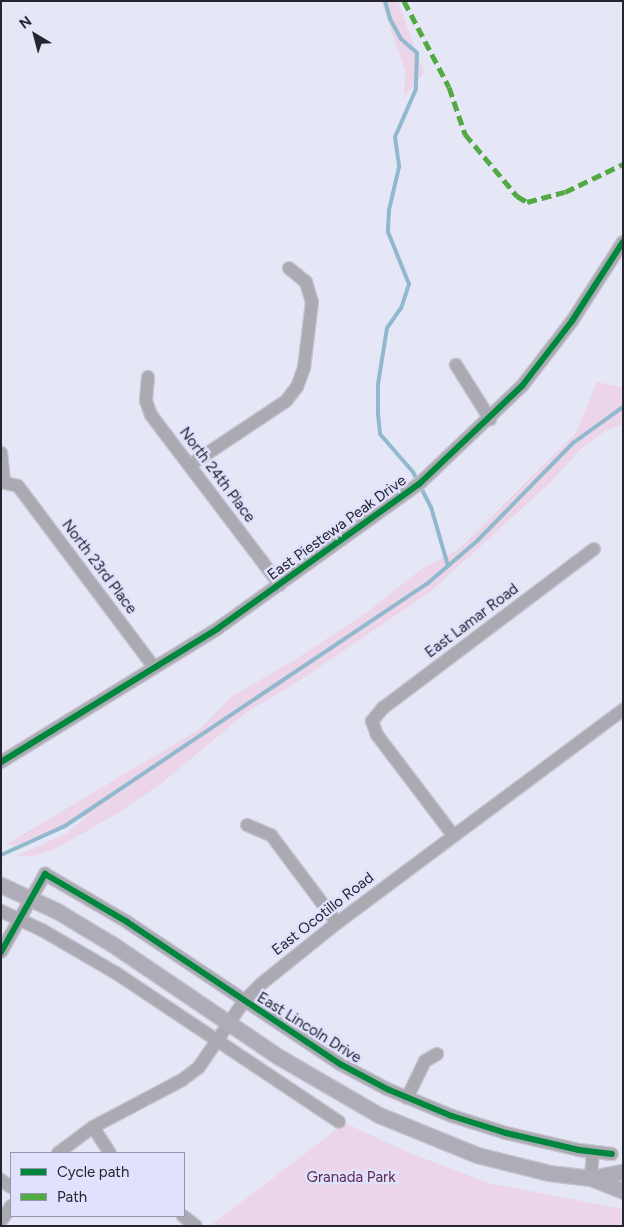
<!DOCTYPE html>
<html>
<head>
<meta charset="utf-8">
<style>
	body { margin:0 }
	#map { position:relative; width:624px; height:1227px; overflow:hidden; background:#e6e7f6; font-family:Figtree,sans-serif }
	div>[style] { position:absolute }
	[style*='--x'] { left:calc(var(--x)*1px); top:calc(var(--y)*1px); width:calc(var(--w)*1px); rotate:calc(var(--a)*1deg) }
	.green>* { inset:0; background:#ecd4e9 }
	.stream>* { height:4px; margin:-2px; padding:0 2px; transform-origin:2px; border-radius:2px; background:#91b9cd }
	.roads { filter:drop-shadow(1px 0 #c5c5d1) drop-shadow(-1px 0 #c5c5d1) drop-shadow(0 1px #c5c5d1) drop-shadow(0 -1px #c5c5d1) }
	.minor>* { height:12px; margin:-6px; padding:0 6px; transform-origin:6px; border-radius:6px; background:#aba9b2 }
	.major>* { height:15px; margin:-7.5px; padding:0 7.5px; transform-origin:7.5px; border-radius:7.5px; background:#afacb8 }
	.quiet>* { height:5px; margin-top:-2.5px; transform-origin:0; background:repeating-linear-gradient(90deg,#53aa45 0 10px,transparent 0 15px) }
	.cycleway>* { height:6px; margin:-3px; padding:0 3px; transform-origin:3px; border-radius:3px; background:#00873e }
	span { translate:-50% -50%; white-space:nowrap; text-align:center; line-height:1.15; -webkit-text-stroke:5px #dfe1fd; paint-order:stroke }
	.street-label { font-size:15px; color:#252530 }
	.park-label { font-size:15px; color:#61284e }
	.frame { position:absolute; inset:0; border:2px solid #252530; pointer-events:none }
	.legend { position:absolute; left:10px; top:1152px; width:175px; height:65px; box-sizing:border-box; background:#dfe1fd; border:1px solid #9596ab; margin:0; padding:6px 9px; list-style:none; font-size:15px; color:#252530 }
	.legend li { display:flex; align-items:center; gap:10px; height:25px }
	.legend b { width:25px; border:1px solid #9596ab }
	.north { position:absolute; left:10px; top:10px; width:50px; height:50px; -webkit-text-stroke:4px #dfe1fd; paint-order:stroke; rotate:323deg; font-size:14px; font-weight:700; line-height:20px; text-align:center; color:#252530 }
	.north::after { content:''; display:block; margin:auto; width:18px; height:22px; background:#252530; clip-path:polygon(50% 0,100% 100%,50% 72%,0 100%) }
</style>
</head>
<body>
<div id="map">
	<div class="green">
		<i style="clip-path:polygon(381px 1px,398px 1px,424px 73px,404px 97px,405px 70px)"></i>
		<i style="clip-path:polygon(597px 382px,623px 388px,623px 424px,605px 431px,581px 449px,549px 484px,430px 592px,302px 679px,247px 712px,162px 783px,120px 812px,55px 849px,33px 856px,16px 856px,67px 833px,89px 815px,14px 846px,7px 844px,200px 729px,231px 697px,296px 659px,366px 613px,423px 568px,458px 550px,576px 433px)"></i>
		<i style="clip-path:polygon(345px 1123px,405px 1151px,488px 1183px,623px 1209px,623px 1226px,210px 1226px)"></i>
	</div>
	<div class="stream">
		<i style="--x:385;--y:1;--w:19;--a:74"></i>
		<i style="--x:390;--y:19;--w:23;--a:61"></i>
		<i style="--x:401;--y:39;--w:21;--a:41"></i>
		<i style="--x:417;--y:53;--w:36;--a:92"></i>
		<i style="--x:416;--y:89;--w:52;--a:113.6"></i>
		<i style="--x:395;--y:137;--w:30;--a:82"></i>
		<i style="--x:399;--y:167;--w:44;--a:103.1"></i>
		<i style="--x:389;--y:210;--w:22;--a:93"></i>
		<i style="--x:388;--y:232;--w:56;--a:68"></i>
		<i style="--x:409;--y:284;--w:25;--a:108"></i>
		<i style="--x:401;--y:308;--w:24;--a:125"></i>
		<i style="--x:387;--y:328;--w:57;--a:99.1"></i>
		<i style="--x:378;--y:384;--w:30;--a:90"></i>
		<i style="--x:378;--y:414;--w:20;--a:84"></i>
		<i style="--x:380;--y:434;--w:50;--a:49"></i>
		<i style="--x:413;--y:472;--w:39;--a:63"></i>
		<i style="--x:431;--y:507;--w:61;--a:73.9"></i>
		<i style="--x:1;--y:855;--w:70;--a:-24.4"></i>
		<i style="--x:65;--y:826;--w:437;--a:-33.8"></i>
		<i style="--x:428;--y:583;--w:65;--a:-40.6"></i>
		<i style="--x:477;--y:541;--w:137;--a:-45.6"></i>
		<i style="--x:573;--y:443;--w:62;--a:-35.8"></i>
	</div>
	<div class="roads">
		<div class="minor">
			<i style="--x:456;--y:365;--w:64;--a:57.8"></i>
			<i style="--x:148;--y:377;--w:24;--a:95"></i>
			<i style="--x:146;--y:401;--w:15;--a:70"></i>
			<i style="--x:151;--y:415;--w:213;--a:52.8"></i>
			<i style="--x:1;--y:453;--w:29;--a:84"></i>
			<i style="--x:190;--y:465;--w:115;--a:-33.7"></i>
			<i style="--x:286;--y:401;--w:18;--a:-52"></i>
			<i style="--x:297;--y:387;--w:20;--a:-70"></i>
			<i style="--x:304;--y:368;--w:66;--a:-83.1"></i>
			<i style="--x:312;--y:302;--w:21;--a:-107"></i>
			<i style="--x:306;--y:282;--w:22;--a:-141"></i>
			<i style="--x:1;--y:482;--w:17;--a:13"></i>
			<i style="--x:18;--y:486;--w:226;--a:53.1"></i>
			<i style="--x:1;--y:762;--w:254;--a:-31.6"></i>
			<i style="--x:217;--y:629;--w:249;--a:-35.7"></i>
			<i style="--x:419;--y:484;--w:142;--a:-43.6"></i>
			<i style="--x:522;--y:386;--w:82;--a:-52.4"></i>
			<i style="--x:572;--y:321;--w:94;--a:-57.2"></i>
			<i style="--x:247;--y:825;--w:26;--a:23"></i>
			<i style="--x:271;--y:835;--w:110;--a:53.1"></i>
			<i style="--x:453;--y:835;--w:126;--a:-127.2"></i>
			<i style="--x:377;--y:735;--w:15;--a:-110"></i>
			<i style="--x:372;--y:721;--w:17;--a:-50"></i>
			<i style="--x:383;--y:708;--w:264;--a:-37"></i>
			<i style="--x:1;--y:911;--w:45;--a:24.9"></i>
			<i style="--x:42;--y:930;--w:86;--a:30.2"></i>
			<i style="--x:116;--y:973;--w:268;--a:33.7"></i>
			<i style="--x:1;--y:952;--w:90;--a:-60.6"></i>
			<i style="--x:45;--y:874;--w:95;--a:30.3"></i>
			<i style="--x:127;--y:922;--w:256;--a:33.7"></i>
			<i style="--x:340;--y:1064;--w:53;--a:28"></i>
			<i style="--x:387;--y:1089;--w:70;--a:22.6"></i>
			<i style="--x:452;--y:1116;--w:57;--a:17.5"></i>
			<i style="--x:506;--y:1133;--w:75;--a:13.1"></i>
			<i style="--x:579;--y:1150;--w:33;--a:7"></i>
			<i style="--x:407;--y:1098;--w:41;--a:-64.1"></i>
			<i style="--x:425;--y:1061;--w:14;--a:-30"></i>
			<i style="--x:93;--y:1127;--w:31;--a:57"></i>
			<i style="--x:58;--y:1153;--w:44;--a:-36.6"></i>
			<i style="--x:93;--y:1127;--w:101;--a:-27.8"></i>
			<i style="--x:182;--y:1080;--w:21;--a:-37"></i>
			<i style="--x:199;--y:1067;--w:80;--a:-55.7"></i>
			<i style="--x:244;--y:1001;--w:24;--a:-45"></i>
			<i style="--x:261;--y:984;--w:97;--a:-38.8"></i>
			<i style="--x:337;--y:923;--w:357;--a:-36.7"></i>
			<i style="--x:591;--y:1178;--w:26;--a:-86"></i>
			<i style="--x:1;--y:1180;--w:12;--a:35"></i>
			<i style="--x:183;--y:1216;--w:16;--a:38"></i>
			<i style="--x:1;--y:1221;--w:18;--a:-56"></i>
		</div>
		<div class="major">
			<i style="--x:1;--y:885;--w:62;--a:24.9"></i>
			<i style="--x:57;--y:911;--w:64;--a:31"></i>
			<i style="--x:112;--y:944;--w:202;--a:34.1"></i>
			<i style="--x:279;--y:1057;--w:116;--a:30.1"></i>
			<i style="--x:379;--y:1115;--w:106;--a:22.2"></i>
			<i style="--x:477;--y:1155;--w:74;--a:14"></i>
			<i style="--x:549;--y:1173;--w:42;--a:6.8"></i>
			<i style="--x:591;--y:1178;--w:35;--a:22"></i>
			<i style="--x:591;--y:1178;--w:33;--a:-11"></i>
		</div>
	</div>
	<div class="quiet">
		<i style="--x:404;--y:1;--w:97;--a:62.4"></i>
		<i style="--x:449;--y:87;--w:50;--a:71.2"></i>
		<i style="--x:465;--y:134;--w:81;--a:50"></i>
		<i style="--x:517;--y:196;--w:12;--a:31"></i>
		<i style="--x:527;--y:202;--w:39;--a:-15"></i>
		<i style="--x:565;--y:192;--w:64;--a:-25.8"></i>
	</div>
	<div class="cycleway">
		<i style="--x:1;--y:762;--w:254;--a:-31.6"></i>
		<i style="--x:217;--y:629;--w:249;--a:-35.7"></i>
		<i style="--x:419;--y:484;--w:142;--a:-43.6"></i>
		<i style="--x:522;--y:386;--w:82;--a:-52.4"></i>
		<i style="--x:572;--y:321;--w:94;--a:-57.2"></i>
		<i style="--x:1;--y:952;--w:90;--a:-60.6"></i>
		<i style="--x:45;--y:874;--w:95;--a:30.3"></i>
		<i style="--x:127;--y:922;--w:256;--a:33.7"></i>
		<i style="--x:340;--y:1064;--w:53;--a:28"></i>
		<i style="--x:387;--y:1089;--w:70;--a:22.6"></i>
		<i style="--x:452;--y:1116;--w:57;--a:17.5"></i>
		<i style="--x:506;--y:1133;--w:75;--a:13.1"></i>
		<i style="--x:579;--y:1150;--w:33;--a:7"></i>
	</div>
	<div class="street-label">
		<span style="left:217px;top:475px;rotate:53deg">North 24th Place</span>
		<span style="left:337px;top:528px;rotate:-36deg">East Piestewa Peak Drive</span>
		<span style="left:99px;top:567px;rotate:53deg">North 23rd Place</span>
		<span style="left:472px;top:621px;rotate:-37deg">East Lamar Road</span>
		<span style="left:323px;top:914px;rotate:-38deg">East Ocotillo Road</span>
		<span style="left:309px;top:1028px;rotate:32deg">East Lincoln Drive</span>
	</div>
	<div class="park-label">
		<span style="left:351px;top:1178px">Granada Park</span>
	</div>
	<div class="frame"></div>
	<ul class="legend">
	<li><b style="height:6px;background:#00873e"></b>Cycle path</li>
	<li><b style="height:6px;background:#53aa45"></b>Path</li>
	</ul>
	<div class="north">N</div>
</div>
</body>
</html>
